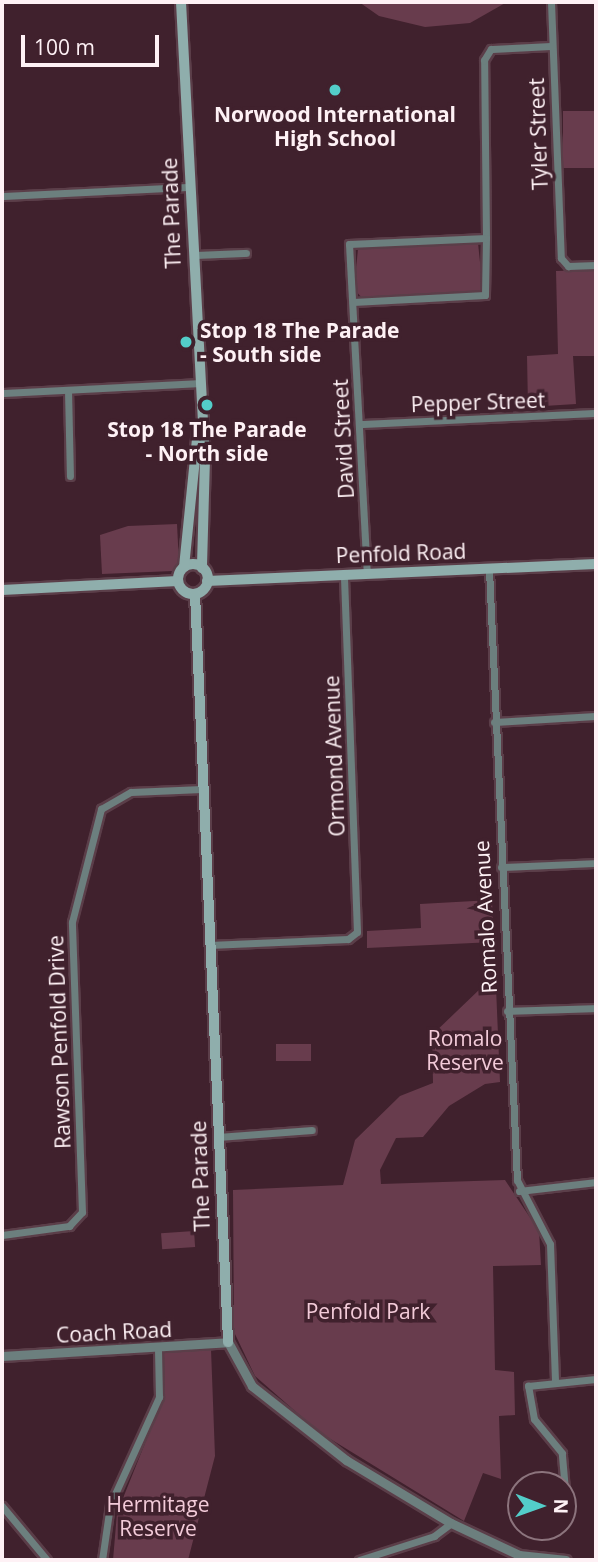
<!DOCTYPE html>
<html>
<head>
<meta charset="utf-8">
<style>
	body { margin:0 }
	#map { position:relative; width:598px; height:1562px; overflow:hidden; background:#40212d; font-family:"Open Sans",sans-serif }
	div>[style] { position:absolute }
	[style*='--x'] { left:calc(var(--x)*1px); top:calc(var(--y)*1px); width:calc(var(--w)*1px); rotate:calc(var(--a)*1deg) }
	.green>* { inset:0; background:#683c4d; transform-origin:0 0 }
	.roads { filter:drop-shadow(2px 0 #5b3e49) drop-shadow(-2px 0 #5b3e49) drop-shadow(0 2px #5b3e49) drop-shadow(0 -2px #5b3e49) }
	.minor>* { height:7px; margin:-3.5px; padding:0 3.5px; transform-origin:3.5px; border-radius:3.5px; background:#6c7f7e }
	.tertiary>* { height:9px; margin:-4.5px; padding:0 4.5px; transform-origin:4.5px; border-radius:4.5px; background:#6c7f7e }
	.secondary>* { height:10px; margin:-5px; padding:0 5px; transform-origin:5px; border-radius:5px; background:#8faeac }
	.secondary>.ring { margin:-5px; padding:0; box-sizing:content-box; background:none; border:10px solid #8faeac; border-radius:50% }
	.dots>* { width:19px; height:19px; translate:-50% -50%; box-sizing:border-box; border:4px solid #40212d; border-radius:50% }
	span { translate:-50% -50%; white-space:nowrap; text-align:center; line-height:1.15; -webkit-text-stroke:7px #40212d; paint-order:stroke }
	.poi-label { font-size:21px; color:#fef1f5; font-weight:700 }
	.left { translate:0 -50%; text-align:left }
	.street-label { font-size:21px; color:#fef1f5 }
	.park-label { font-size:21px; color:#f3cbd9 }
	.frame { position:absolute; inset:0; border:4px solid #fef1f5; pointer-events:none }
	.north { position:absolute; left:507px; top:1471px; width:70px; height:70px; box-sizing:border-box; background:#40212d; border:2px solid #8c747d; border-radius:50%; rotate:91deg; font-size:19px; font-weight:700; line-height:28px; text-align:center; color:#fef1f5 }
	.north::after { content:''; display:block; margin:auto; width:24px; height:32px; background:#53cdc9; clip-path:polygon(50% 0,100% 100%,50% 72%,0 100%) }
	.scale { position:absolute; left:21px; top:35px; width:138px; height:32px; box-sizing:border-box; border:4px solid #fef1f5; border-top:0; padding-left:9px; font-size:21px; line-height:24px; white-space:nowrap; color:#fef1f5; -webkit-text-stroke:5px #40212d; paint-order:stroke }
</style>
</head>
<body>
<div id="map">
	<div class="green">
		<i style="clip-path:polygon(359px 2px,507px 2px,470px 23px,425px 27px,379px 16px)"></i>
		<i style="left:596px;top:111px;width:57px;height:33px;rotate:90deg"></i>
		<i style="clip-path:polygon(478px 243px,483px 291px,476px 293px,363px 299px,354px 289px,358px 249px)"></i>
		<i style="clip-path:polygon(596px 270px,596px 356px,573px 356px,576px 404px,528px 407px,527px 356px,558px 354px,556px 271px)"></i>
		<i style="clip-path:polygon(177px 524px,179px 564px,173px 571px,102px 574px,100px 535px,128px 526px)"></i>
		<i style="clip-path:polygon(492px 900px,494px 942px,367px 948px,367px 931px,421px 928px,420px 904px)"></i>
		<i style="clip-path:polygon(496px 987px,500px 1082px,485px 1084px,449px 1106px,423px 1137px,396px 1138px,380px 1170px,381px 1184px,505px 1180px,539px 1231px,541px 1265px,493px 1266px,495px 1370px,514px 1372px,515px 1415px,499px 1416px,501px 1479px,483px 1473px,464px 1521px,319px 1432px,255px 1376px,234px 1332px,233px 1190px,343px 1185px,355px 1140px,400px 1096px,433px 1083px,432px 1035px,481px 988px)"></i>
		<i style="left:276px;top:1044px;width:35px;height:17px"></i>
		<i style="left:194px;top:1231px;width:16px;height:33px;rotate:86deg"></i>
		<i style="clip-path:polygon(211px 1349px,215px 1456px,188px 1560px,113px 1560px,117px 1513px,164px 1396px,163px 1353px)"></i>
	</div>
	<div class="roads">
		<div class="minor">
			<i style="--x:551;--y:2;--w:256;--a:87.8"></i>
			<i style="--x:561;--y:258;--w:11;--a:49"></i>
			<i style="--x:568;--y:266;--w:28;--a:-2"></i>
			<i style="--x:2;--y:196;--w:187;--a:-2.8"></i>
			<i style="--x:486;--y:238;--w:178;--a:-90.6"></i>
			<i style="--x:484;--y:60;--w:13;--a:-58"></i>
			<i style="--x:491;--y:49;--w:61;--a:-2.8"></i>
			<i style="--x:193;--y:255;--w:53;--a:-2.2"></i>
			<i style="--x:353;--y:302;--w:132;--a:-3"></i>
			<i style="--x:485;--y:295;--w:57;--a:-89"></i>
			<i style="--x:486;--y:238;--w:137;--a:177.5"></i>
			<i style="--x:349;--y:244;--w:330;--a:86.9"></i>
			<i style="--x:68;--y:390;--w:86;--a:88.7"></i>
			<i style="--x:2;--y:393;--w:196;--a:-2.9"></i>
			<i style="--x:361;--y:424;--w:235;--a:-2.7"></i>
			<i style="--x:489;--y:569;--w:612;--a:87.38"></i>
			<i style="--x:517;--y:1180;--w:72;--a:62.7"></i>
			<i style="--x:550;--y:1244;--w:137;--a:87.9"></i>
			<i style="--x:494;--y:722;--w:102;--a:-3.4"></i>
			<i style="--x:501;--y:867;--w:95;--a:-2.4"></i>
			<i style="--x:209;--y:945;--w:139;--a:-2.5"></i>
			<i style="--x:348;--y:939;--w:11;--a:-38"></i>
			<i style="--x:357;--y:932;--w:357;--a:-92.1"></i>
			<i style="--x:507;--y:1011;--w:89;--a:-1.9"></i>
			<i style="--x:218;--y:1137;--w:94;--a:-4.3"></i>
			<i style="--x:519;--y:1191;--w:78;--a:-6.7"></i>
			<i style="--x:2;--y:1235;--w:68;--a:-7.7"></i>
			<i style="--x:69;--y:1226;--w:19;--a:-47"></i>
			<i style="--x:82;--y:1212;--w:290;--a:-92"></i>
			<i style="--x:72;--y:922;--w:117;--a:-75.6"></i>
			<i style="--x:101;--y:809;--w:34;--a:-30"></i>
			<i style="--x:131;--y:792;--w:71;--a:-2.4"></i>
			<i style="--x:565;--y:1490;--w:37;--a:-95"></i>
			<i style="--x:562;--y:1453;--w:44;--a:-129.5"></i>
			<i style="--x:534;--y:1419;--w:34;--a:-100"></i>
			<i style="--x:528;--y:1386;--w:68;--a:-5.9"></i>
			<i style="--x:2;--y:1506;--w:70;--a:50.2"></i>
			<i style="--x:102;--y:1560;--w:56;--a:-81.7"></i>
			<i style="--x:110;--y:1505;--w:119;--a:-65.6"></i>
			<i style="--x:159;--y:1397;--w:49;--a:-91.2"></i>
			<i style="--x:359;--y:1560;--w:79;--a:-17.7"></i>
			<i style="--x:434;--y:1536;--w:21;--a:-37"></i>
		</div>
		<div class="tertiary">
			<i style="--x:2;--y:1356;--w:226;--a:-3.5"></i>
			<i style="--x:228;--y:1342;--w:50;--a:61.4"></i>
			<i style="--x:252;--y:1386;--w:120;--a:38.2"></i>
			<i style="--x:346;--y:1460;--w:122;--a:31"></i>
			<i style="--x:451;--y:1523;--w:75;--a:25.2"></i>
			<i style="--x:519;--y:1555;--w:47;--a:6.1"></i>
		</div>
		<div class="secondary">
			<i style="--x:181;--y:2;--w:457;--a:87"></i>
			<i style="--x:205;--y:458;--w:110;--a:91.6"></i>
			<i class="ring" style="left:178px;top:564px;width:20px;height:20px"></i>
			<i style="--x:184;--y:567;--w:139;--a:-84.2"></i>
			<i style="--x:207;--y:581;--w:389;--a:-2.5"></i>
			<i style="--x:2;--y:590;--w:176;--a:-2.9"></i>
			<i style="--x:195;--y:594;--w:749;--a:87.47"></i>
		</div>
	</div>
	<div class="dots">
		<i style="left:335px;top:90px;background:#53cdc9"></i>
		<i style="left:186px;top:342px;background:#53cdc9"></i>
		<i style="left:207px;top:405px;background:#53cdc9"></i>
	</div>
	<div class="poi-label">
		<span style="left:335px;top:126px">Norwood International<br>High School</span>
		<span class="left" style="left:200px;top:342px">Stop 18 The Parade<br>- South side</span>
		<span style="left:207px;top:441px">Stop 18 The Parade<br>- North side</span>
	</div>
	<div class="street-label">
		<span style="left:538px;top:134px;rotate:-92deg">Tyler Street</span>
		<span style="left:171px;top:213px;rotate:-92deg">The Parade</span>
		<span style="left:478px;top:402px;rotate:-2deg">Pepper Street</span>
		<span style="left:343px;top:439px;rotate:-93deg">David Street</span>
		<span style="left:401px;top:553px;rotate:-2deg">Penfold Road</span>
		<span style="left:334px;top:756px;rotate:-92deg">Ormond Avenue</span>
		<span style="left:485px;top:917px;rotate:-93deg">Romalo Avenue</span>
		<span style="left:59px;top:1042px;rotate:-92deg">Rawson Penfold Drive</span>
		<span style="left:200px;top:1176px;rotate:-92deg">The Parade</span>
		<span style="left:114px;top:1332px;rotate:-3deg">Coach Road</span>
	</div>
	<div class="park-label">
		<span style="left:465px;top:1050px">Romalo<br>Reserve</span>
		<span style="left:368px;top:1311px">Penfold Park</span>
		<span style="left:158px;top:1516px">Hermitage<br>Reserve</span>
	</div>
	<div class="frame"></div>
	<div class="north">N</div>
	<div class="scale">100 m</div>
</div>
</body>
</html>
